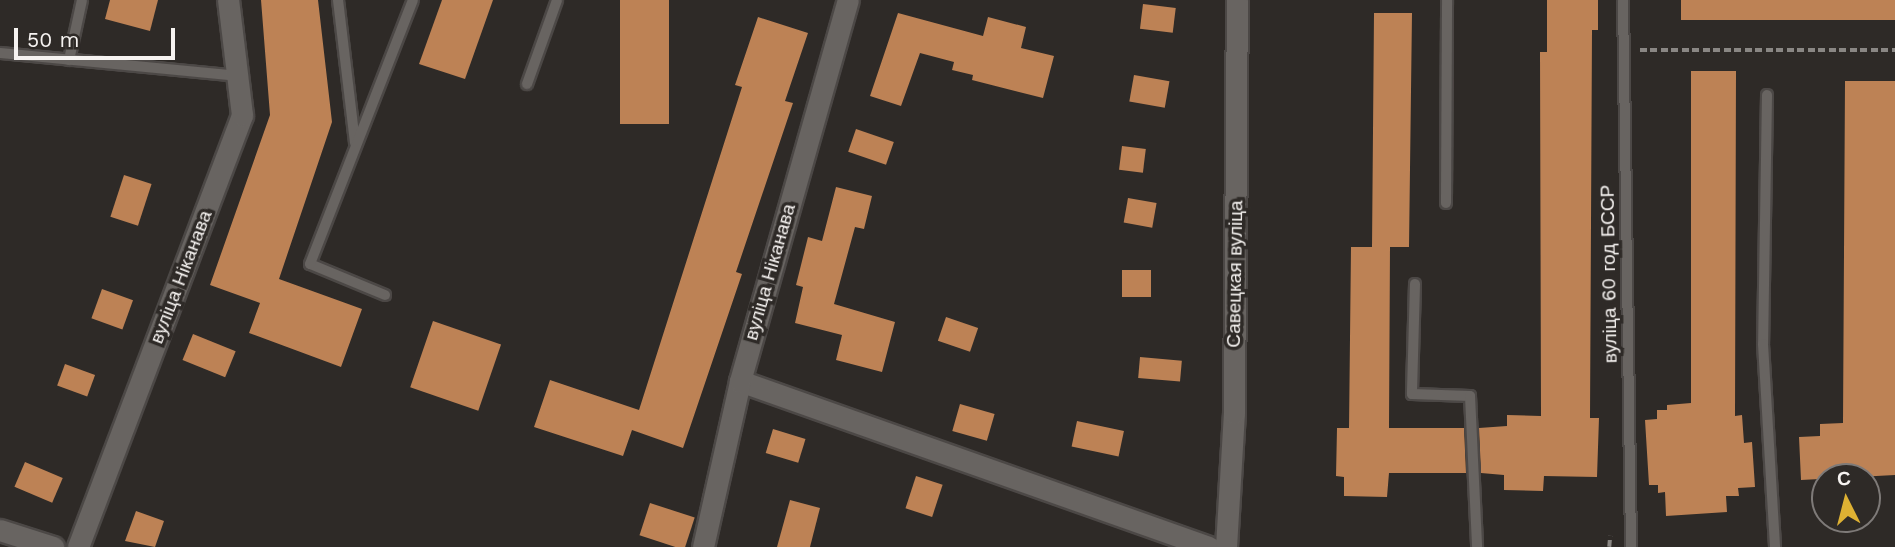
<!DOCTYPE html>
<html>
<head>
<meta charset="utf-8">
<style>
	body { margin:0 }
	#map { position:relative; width:1895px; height:547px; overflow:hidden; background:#2e2a27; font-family:"Work Sans",sans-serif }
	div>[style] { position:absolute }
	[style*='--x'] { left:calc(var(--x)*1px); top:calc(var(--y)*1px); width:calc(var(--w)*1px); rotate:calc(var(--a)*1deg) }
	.building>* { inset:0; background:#bd8255; transform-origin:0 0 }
	.path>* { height:3.5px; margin-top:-1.75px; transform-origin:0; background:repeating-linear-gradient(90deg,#8a8784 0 7px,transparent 0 10.5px) }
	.roads { filter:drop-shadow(2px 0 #4c4846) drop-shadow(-2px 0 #4c4846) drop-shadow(0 2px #4c4846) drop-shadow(0 -2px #4c4846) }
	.lane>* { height:10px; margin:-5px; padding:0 5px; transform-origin:5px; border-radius:5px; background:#686461 }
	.street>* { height:21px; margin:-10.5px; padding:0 10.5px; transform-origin:10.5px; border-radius:10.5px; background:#686461 }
	.secondary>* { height:21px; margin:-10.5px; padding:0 10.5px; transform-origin:10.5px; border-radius:10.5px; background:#686461 }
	span { translate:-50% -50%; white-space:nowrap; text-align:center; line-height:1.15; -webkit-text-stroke:7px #2e2a27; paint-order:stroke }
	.street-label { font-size:19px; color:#f6f3f1 }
	.north { position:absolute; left:1811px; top:463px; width:70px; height:70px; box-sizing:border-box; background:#2e2a27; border:2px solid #7e7a78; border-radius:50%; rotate:354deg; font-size:19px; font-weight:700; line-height:28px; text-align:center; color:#f6f3f1 }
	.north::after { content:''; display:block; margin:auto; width:24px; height:32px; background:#deb133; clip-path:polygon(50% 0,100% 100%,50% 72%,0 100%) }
	.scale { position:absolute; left:14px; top:28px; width:161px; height:32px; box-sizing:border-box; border:4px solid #f6f3f1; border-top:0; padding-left:9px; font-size:21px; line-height:24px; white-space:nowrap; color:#f6f3f1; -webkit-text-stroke:5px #2e2a27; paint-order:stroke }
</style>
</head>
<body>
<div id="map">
	<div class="building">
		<i style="clip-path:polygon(110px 0,158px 0,150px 31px,105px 19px)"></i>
		<i style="clip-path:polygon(261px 0,318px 0,332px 122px,279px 279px,362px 309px,341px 367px,249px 333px,260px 303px,210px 285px,270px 115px)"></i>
		<i style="clip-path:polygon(442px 0,493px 0,465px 79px,419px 64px)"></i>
		<i style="left:620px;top:0;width:49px;height:124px"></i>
		<i style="clip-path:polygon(1547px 0,1598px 0,1598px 30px,1592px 30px,1590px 418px,1599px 418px,1597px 477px,1544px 476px,1543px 491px,1504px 490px,1504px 475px,1481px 473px,1479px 428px,1507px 426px,1507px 415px,1541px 416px,1540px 52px,1547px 52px)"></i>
		<i style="left:1681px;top:0;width:214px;height:20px"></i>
		<i style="left:1143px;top:4px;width:33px;height:25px;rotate:7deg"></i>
		<i style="clip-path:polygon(898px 13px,983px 36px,988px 17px,1026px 27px,1021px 48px,1054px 56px,1043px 98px,972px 80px,973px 75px,952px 70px,954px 62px,920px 53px,901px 106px,870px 96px)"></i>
		<i style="clip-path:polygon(1374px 13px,1412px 13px,1409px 247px,1390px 247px,1389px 428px,1464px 428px,1466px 473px,1389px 473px,1387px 497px,1344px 496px,1344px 477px,1336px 476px,1337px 428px,1349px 428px,1351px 247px,1372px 247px)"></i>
		<i style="clip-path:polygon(758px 17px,808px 33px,785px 101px,793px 103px,736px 272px,742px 274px,683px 448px,632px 430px,623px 456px,534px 427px,550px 380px,639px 410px,742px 87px,735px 85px)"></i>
		<i style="clip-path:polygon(1691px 71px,1736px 71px,1735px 416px,1742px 415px,1744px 443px,1752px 442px,1755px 487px,1738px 488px,1739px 496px,1726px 496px,1727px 512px,1666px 516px,1665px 492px,1658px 493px,1658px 485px,1649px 485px,1645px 420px,1657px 419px,1657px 410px,1667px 410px,1667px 405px,1691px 403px)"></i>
		<i style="left:1134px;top:75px;width:36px;height:27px;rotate:10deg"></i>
		<i style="clip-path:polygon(1845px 81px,1895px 81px,1895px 475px,1801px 480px,1799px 437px,1820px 436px,1820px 424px,1843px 423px)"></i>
		<i style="left:856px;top:129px;width:40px;height:24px;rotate:19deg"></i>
		<i style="left:1122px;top:146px;width:24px;height:24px;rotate:7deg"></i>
		<i style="left:124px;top:175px;width:29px;height:44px;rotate:18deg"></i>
		<i style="clip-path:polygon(836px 187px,872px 196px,864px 229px,855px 227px,834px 304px,895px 322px,882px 372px,836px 360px,842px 335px,795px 323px,803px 287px,796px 285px,808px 237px,822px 241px)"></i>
		<i style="left:1128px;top:198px;width:29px;height:25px;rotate:10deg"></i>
		<i style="left:1122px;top:270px;width:29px;height:27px"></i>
		<i style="left:102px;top:289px;width:33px;height:31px;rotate:20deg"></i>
		<i style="left:946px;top:317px;width:34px;height:25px;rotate:19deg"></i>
		<i style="left:433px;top:321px;width:72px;height:70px;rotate:19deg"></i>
		<i style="left:193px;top:334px;width:46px;height:28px;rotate:22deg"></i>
		<i style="left:1140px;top:357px;width:42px;height:21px;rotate:5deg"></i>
		<i style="left:65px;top:364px;width:32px;height:23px;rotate:20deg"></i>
		<i style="left:960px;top:404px;width:36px;height:28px;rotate:16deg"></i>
		<i style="left:1077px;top:421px;width:48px;height:26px;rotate:12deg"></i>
		<i style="left:773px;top:429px;width:34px;height:25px;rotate:17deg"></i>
		<i style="left:25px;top:462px;width:41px;height:27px;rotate:23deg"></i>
		<i style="left:916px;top:476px;width:28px;height:34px;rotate:18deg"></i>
		<i style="clip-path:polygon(790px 500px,820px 508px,810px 547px,777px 547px)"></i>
		<i style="left:650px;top:503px;width:47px;height:34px;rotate:18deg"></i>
		<i style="clip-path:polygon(136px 511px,164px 521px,155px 547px,125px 541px)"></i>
	</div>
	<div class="path">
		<i style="--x:1640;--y:50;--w:255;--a:0"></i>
		<i style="--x:1609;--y:547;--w:11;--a:-85"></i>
	</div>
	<div class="roads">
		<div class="lane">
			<i style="--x:338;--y:0;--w:144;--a:83.2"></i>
			<i style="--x:1623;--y:0;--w:547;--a:89.16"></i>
			<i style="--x:0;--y:53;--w:238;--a:5.5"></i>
			<i style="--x:69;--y:60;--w:61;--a:-77.8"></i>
			<i style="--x:527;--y:84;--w:89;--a:-70.3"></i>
			<i style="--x:1767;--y:95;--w:249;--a:90.9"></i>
			<i style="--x:1763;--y:344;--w:203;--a:86.6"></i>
			<i style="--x:1446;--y:203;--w:203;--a:-89.7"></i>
			<i style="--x:1415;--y:284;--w:110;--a:91.6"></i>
			<i style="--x:1412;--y:394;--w:58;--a:2"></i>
			<i style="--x:1470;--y:396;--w:151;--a:87.3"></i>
			<i style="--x:385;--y:295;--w:81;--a:-157.5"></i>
			<i style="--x:310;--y:264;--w:283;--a:-68.7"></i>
		</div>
		<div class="street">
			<i style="--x:740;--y:381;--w:497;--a:19.5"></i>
			<i style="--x:0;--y:530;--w:56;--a:17.8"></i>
			<i style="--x:78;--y:547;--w:462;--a:-69.2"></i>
			<i style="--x:242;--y:115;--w:116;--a:-96.9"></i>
			<i style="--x:703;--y:547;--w:170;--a:-77.4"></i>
			<i style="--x:740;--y:381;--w:396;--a:-74.2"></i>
		</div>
		<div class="secondary">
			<i style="--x:1226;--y:547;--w:134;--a:-86.6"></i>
			<i style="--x:1234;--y:413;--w:413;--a:-89.6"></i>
		</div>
	</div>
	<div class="street-label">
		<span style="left:770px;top:272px;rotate:-74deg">вуліца Ніканава</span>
		<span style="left:1235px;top:274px;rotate:-89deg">Савецкая вуліца</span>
		<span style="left:1609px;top:274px;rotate:-91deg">вуліца 60 год БССР</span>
		<span style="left:181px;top:277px;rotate:-69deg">вуліца Ніканава</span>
	</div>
	<div class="north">С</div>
	<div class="scale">50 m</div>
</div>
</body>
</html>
